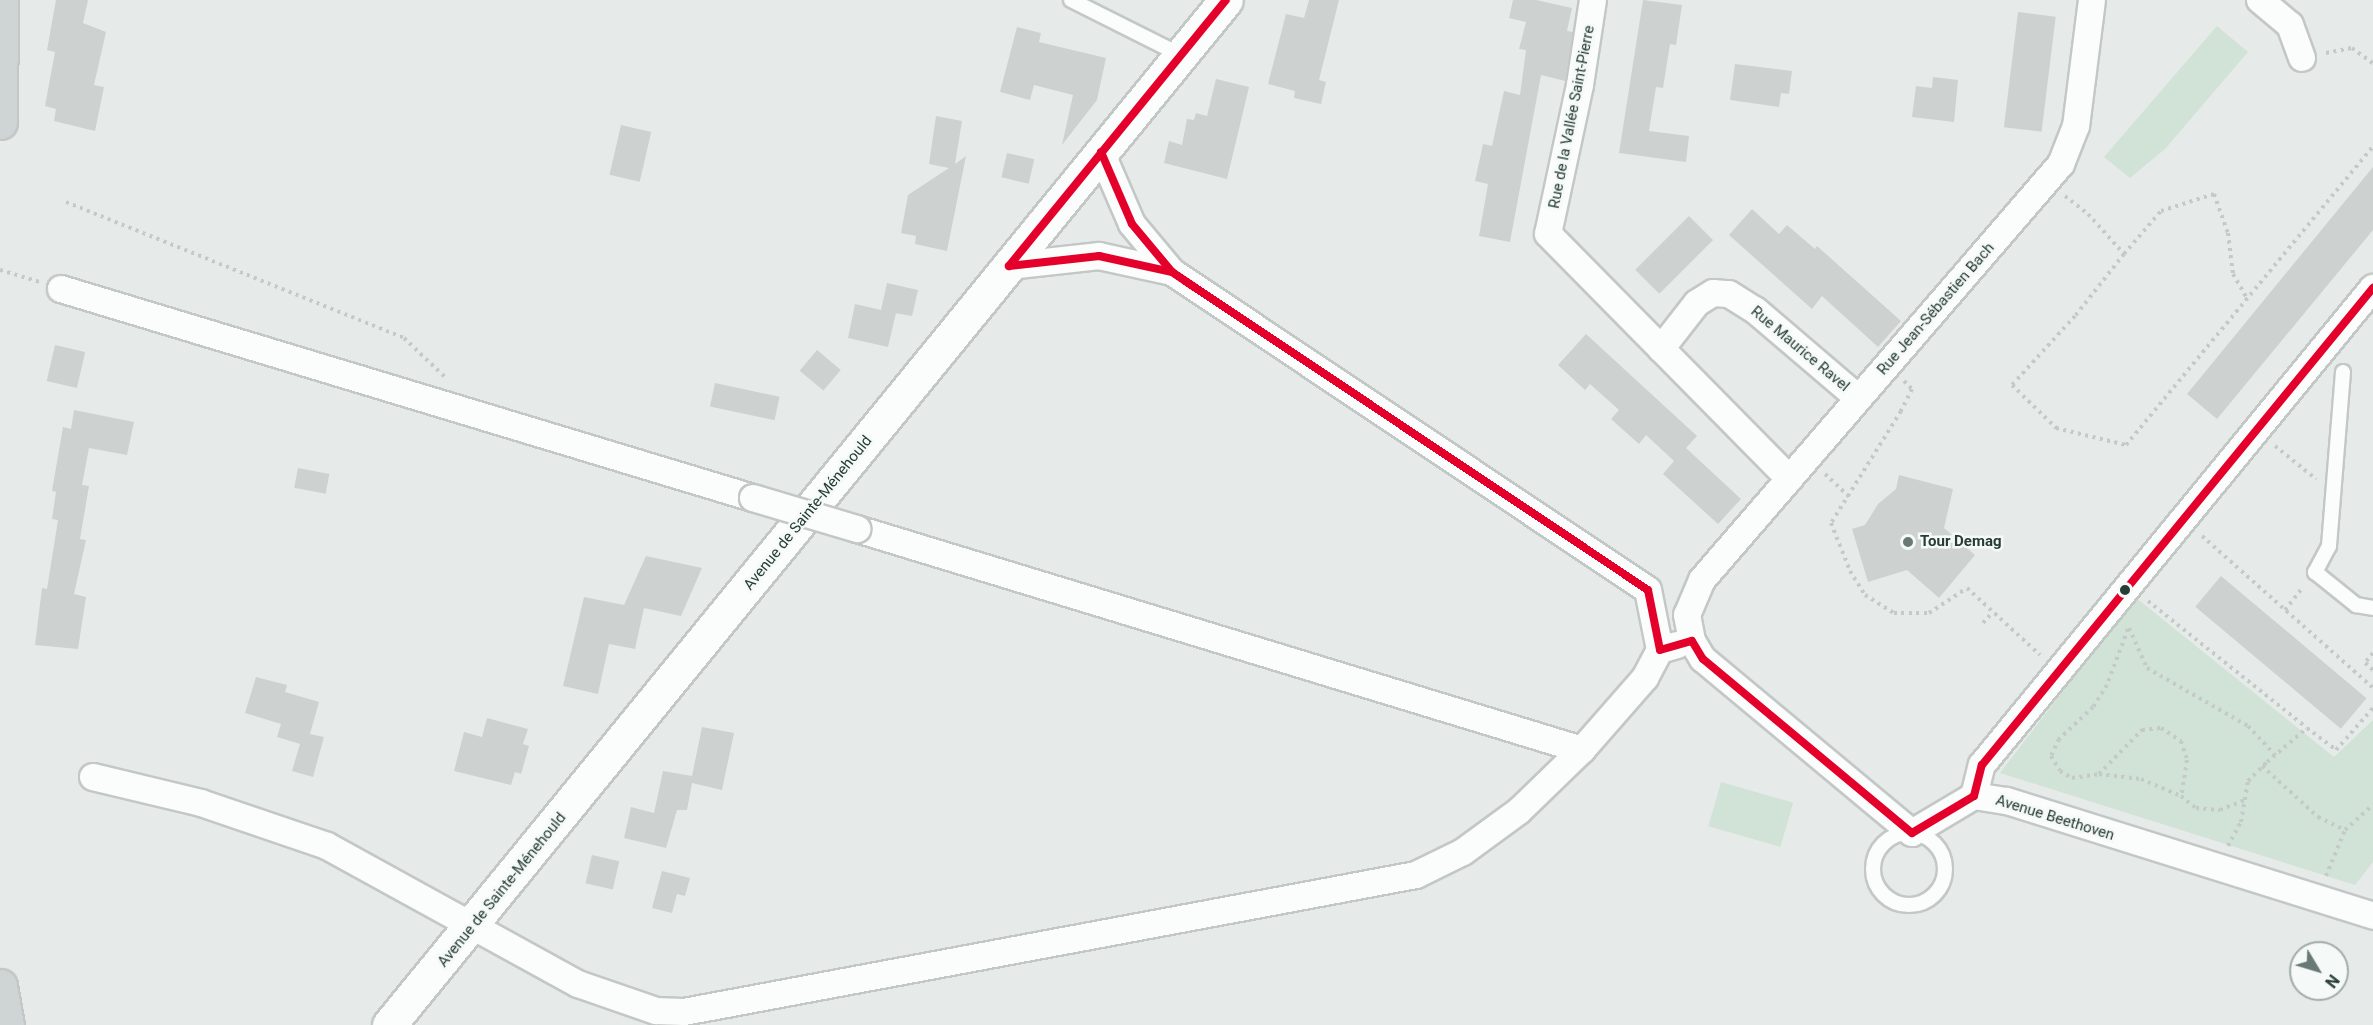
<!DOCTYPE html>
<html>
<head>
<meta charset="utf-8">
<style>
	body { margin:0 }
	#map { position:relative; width:2373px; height:1025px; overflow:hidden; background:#e6ebe9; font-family:Roboto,sans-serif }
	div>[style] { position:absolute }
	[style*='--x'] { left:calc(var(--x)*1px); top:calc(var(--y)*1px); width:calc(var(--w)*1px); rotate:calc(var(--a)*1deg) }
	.green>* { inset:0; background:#d1e2d7; transform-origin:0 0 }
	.building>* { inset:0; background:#cdd2d0; transform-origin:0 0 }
	.path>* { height:4px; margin-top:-2px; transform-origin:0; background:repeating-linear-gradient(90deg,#c3cac7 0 3px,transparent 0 7.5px) }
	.roads { filter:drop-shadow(2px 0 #c3c8c6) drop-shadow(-2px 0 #c3c8c6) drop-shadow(0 2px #c3c8c6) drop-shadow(0 -2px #c3c8c6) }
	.lane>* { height:14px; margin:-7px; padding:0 7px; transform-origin:7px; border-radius:7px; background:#fbfcfc }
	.lane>.ring { margin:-7px; padding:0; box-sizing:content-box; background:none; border:14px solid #fbfcfc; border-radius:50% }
	.street>* { height:26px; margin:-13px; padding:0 13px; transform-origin:13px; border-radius:13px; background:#fbfcfc }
	.secondary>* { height:33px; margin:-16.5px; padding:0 16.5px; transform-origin:16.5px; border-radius:16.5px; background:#fbfcfc }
	.primary>* { height:33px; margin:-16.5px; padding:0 16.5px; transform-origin:16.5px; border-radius:16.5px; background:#cfd5d4 }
	.bridges { filter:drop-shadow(2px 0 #c3c8c6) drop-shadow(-2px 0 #c3c8c6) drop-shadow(0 2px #c3c8c6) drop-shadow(0 -2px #c3c8c6) }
	.street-bridge>* { height:26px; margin:-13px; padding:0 13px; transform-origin:13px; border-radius:13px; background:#fbfcfc }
	.bus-1>* { height:8px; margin:-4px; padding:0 4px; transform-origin:4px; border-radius:4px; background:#e4002b }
	.dots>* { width:16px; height:16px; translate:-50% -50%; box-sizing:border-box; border:3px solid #f5f9f7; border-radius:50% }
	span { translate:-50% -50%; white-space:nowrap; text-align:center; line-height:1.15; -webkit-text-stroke:5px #f5f9f7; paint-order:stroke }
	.street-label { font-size:15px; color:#263c37 }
	.poi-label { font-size:15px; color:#263c37; font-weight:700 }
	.left { translate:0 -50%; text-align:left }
	.north { position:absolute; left:2289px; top:941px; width:60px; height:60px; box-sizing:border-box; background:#f5f9f7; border:2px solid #a2adaa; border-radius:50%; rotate:128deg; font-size:16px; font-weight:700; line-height:24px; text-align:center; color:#263c37 }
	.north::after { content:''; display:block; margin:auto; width:21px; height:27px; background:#697975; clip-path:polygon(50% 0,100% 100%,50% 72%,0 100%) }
</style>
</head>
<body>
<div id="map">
	<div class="green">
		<i style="clip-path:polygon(2217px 26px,2248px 52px,2165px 149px,2130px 178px,2104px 157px)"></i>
		<i style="clip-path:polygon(2135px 597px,2334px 757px,2373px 720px,2373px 862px,2355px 885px,2000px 773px)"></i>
		<i style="left:1721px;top:782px;width:75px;height:46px;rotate:16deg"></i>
	</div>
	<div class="building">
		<i style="clip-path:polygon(56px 0,88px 0,83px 23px,106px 32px,94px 85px,104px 87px,95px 131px,54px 121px,56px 109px,45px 106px,55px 52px,47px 50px)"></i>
		<i style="clip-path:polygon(1309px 0,1339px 0,1319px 80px,1326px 82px,1321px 104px,1294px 98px,1295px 91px,1268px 84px,1286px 14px,1304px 18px)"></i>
		<i style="clip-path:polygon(1513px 0,1536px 0,1572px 8px,1567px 31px,1573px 32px,1565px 81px,1541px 75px,1510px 242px,1479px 236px,1488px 184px,1475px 181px,1483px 144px,1492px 146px,1504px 91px,1520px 95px,1526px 50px,1519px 49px,1526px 22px,1509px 18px)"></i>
		<i style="clip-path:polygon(1643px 0,1682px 5px,1676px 45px,1670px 44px,1663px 88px,1656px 87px,1649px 131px,1689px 136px,1686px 162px,1619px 153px)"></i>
		<i style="left:2018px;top:12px;width:38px;height:116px;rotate:7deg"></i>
		<i style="clip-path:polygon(1017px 27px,1041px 33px,1039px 42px,1106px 58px,1097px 100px,1062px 145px,1073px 95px,1034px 85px,1030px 100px,1000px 92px)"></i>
		<i style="clip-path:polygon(1735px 64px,1792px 71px,1789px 94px,1781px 93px,1779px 107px,1730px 100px)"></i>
		<i style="clip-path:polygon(1933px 77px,1958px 80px,1954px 122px,1912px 117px,1916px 86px,1932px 88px)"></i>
		<i style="clip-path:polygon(1216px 79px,1249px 87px,1227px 179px,1164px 163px,1169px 141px,1182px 145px,1187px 119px,1194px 120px,1196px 113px,1207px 116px)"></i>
		<i style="clip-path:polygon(936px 116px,962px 121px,955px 164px,966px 156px,947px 251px,915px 244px,916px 236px,901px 233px,908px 195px,949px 168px,929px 164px)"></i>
		<i style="left:621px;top:125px;width:31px;height:51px;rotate:13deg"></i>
		<i style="left:1007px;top:153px;width:28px;height:25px;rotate:13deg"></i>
		<i style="clip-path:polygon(2373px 167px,2373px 230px,2217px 419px,2187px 394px)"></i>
		<i style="clip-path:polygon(1752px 209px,1779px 234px,1787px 225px,1815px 249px,1817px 246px,1901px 321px,1878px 347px,1822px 296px,1812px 309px,1729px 235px)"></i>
		<i style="left:1689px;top:216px;width:34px;height:76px;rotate:45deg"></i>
		<i style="clip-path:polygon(887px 283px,918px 290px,912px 316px,889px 312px,896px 313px,888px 347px,848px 338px,855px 304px,881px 310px)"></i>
		<i style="clip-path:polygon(1586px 334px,1697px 436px,1686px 448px,1741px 499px,1718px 524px,1663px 474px,1674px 461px,1646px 435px,1639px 444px,1611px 419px,1619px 410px,1590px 384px,1585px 390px,1558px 365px)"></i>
		<i style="left:55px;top:345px;width:31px;height:37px;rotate:13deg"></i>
		<i style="left:817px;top:350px;width:31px;height:27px;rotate:40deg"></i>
		<i style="left:715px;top:383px;width:66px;height:24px;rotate:12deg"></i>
		<i style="clip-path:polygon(74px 410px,134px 422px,127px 455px,89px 448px,82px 485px,89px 486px,80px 539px,86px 540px,74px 594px,86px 597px,78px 649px,35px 645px,42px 588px,47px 589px,58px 520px,52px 519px,56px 492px,52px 491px,63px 427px,71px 429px)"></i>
		<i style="left:298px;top:468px;width:32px;height:20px;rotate:11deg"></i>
		<i style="clip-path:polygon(1899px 475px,1953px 489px,1944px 528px,1975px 555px,1939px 598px,1907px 570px,1868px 582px,1852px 529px,1865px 525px,1878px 504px,1896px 489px)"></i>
		<i style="clip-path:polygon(646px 556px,702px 568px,681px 616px,644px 608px,635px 649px,609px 644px,598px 694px,563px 686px,584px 597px,624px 605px)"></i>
		<i style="left:2221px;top:576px;width:190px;height:40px;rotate:40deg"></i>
		<i style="clip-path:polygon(256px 677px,287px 685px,285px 692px,319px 702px,310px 734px,324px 737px,313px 777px,292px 771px,300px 744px,277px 737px,281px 724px,245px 713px)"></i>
		<i style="clip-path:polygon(487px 718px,528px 729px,523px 744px,529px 746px,521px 774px,515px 772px,511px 785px,454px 771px,464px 732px,482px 737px)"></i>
		<i style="clip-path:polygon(702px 727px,734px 733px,722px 790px,692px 783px,687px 810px,677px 810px,666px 848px,624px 838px,631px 807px,654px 813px,663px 771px,692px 776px)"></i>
		<i style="left:592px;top:855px;width:28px;height:29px;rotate:13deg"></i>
		<i style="clip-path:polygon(662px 871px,690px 878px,685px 896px,677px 894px,672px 913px,652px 908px)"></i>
	</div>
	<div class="path">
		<i style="--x:2326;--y:53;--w:26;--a:-11"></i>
		<i style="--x:2352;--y:48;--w:26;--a:36"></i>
		<i style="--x:2065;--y:196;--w:29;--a:38"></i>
		<i style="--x:2088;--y:214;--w:54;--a:48"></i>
		<i style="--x:2124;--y:254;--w:79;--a:128.3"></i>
		<i style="--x:2075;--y:316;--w:93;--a:132.4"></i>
		<i style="--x:2012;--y:385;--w:62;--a:44.3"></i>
		<i style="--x:2056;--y:428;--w:72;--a:13.7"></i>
		<i style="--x:2126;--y:445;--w:388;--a:-50.4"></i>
		<i style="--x:66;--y:202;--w:364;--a:21.9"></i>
		<i style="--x:404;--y:338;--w:58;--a:43.6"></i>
		<i style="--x:2124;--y:254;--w:57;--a:-49.3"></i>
		<i style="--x:2161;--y:211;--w:56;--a:-17.8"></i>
		<i style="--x:2214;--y:194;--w:41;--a:70.3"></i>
		<i style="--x:2228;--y:233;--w:41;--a:83"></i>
		<i style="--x:2233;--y:274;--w:28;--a:60"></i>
		<i style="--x:0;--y:270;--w:42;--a:16.7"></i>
		<i style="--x:1904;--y:381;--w:11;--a:45"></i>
		<i style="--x:1912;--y:389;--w:25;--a:117"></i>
		<i style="--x:1901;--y:411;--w:132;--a:122"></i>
		<i style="--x:1831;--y:523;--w:52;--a:68.4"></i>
		<i style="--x:1850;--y:571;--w:28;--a:58"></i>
		<i style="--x:1865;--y:595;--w:34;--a:32"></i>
		<i style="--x:1894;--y:613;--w:35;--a:0"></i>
		<i style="--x:1929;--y:613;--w:45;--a:-33.3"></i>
		<i style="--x:1967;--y:588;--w:99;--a:42.5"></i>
		<i style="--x:2275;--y:446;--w:53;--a:38.8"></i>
		<i style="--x:1825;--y:474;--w:33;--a:43"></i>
		<i style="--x:2202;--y:536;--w:229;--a:41.6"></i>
		<i style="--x:2148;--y:601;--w:203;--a:38.6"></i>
		<i style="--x:2285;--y:610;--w:29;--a:-52"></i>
		<i style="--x:1983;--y:623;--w:15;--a:-48"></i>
		<i style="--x:2129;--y:628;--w:44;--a:65.8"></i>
		<i style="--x:2147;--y:668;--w:116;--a:29.9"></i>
		<i style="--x:2248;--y:726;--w:40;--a:47"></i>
		<i style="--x:2128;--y:629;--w:60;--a:110.6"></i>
		<i style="--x:2107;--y:685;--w:26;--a:122"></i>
		<i style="--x:2093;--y:707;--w:47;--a:136.7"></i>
		<i style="--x:2059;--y:739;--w:19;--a:115"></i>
		<i style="--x:2051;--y:756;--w:17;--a:59"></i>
		<i style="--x:2060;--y:771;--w:14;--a:30"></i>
		<i style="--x:2072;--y:778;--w:27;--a:-8"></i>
		<i style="--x:2099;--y:774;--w:42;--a:6.8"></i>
		<i style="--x:2141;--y:779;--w:43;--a:23"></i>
		<i style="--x:2181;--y:796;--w:19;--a:39"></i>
		<i style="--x:2196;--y:808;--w:24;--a:5"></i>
		<i style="--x:2220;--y:810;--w:27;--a:-22"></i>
		<i style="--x:2373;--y:653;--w:13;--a:129"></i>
		<i style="--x:2365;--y:663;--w:11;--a:41"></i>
		<i style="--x:2262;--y:766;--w:76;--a:42.3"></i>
		<i style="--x:2318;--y:817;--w:30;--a:26"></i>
		<i style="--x:2099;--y:774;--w:62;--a:-45.7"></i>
		<i style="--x:2142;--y:730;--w:19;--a:-6"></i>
		<i style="--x:2161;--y:728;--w:24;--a:33"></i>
		<i style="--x:2181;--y:741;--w:20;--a:72"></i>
		<i style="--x:2187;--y:760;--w:36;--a:99"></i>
		<i style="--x:2228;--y:846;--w:27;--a:-62"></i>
		<i style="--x:2241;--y:822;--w:42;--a:-80.3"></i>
		<i style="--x:2248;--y:781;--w:27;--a:-45"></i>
		<i style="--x:2267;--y:762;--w:52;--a:-40.4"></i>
		<i style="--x:2307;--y:728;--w:36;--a:37"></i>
		<i style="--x:2336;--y:750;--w:56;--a:-48.6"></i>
		<i style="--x:2326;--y:876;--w:50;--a:-67.6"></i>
		<i style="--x:2345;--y:830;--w:38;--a:-42"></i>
	</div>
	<div class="roads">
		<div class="lane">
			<i style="--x:1071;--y:0;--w:123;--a:26.6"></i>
			<i style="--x:2343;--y:372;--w:175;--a:94.6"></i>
			<i style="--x:2329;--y:546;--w:30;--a:118"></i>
			<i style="--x:2315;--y:572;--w:53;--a:38.8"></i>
			<i style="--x:2356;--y:605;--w:17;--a:10"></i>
			<i class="ring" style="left:1873px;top:833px;width:58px;height:58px"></i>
		</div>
		<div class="street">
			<i style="--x:1593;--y:0;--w:86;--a:98.7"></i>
			<i style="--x:1580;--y:85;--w:152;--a:102.1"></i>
			<i style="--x:1548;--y:234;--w:344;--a:45.4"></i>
			<i style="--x:2092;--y:0;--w:127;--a:97.2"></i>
			<i style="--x:2076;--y:126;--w:41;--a:111.5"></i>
			<i style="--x:2061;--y:164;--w:549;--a:130.79"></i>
			<i style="--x:1702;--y:580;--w:38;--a:113"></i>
			<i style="--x:1687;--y:615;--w:26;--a:79"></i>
			<i style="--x:1692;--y:641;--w:21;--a:59"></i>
			<i style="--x:1703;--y:659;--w:272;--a:39.8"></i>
			<i style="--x:1912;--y:833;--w:72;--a:-30.8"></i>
			<i style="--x:1974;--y:796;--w:33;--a:9"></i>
			<i style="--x:2007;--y:801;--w:384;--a:17.4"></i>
			<i style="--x:2260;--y:0;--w:39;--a:40"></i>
			<i style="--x:2290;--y:25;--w:35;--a:70"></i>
			<i style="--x:1101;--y:152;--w:78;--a:66.7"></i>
			<i style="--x:1132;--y:224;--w:62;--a:50.2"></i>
			<i style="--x:1172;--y:272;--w:572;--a:33.75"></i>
			<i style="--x:1648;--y:590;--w:61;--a:78.7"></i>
			<i style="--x:1660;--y:650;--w:18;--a:-16"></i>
			<i style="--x:1009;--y:266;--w:91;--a:-6.3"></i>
			<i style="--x:1099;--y:256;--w:75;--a:12.4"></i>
			<i style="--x:61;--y:289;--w:723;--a:16.81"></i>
			<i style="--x:1661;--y:349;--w:58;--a:-52"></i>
			<i style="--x:1697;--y:303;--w:19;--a:-32"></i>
			<i style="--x:1713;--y:293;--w:16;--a:4"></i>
			<i style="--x:1729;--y:294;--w:31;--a:32"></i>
			<i style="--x:1755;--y:310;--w:135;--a:40.5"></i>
			<i style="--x:857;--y:529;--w:758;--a:16.95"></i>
			<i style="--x:93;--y:777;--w:111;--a:13.5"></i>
			<i style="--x:201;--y:803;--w:133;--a:18.8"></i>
			<i style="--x:327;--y:846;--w:286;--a:28.8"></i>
			<i style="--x:578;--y:984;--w:83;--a:19.1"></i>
			<i style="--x:656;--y:1011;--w:28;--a:2"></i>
			<i style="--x:684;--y:1012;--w:745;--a:-10.6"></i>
			<i style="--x:1416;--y:875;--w:52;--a:-26.1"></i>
			<i style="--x:1463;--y:852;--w:69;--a:-36.2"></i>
			<i style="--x:1519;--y:811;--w:88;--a:-44.1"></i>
			<i style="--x:1582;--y:750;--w:96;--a:-48.8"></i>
			<i style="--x:1645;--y:678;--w:32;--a:-62"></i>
			<i style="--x:1974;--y:796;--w:32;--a:-76"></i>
			<i style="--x:1982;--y:765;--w:617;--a:-50.66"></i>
		</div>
		<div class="secondary">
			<i style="--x:389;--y:1025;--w:1323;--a:-50.77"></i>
		</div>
		<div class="primary">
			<i style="--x:0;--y:122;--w:122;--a:-89.5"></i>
			<i style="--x:0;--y:986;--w:40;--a:80"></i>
		</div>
	</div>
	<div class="bridges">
		<div class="street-bridge">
			<i style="--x:753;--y:498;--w:109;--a:16.6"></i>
		</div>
	</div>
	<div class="bus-1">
		<i style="--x:1101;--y:152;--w:78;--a:66.7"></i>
		<i style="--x:1132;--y:224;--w:62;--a:50.2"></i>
		<i style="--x:1172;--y:272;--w:27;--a:34"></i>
		<i style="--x:1009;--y:266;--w:91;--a:-6.3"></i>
		<i style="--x:1099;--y:256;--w:75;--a:12.4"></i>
		<i style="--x:1172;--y:272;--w:572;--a:33.75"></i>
		<i style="--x:1648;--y:590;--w:61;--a:78.7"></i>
		<i style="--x:1660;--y:650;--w:33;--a:-16"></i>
		<i style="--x:1009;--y:266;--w:343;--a:-50.8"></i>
		<i style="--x:1692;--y:641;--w:21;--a:59"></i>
		<i style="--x:1703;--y:659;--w:272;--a:39.8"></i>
		<i style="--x:1912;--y:833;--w:72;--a:-30.8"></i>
		<i style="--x:1974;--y:796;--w:32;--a:-76"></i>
		<i style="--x:1982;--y:765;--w:617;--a:-50.66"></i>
	</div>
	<div class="dots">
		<i style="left:1908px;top:542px;background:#697975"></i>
		<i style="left:2125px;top:590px;background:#263c37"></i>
	</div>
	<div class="street-label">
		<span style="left:1572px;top:117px;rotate:-79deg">Rue de la Vallée Saint-Pierre</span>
		<span style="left:1936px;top:309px;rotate:-49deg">Rue Jean-Sébastien Bach</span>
		<span style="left:1800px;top:349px;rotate:40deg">Rue Maurice Ravel</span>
		<span style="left:808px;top:513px;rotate:-51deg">Avenue de Sainte-Ménehould</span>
		<span style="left:2055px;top:818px;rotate:17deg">Avenue Beethoven</span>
		<span style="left:502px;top:890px;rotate:-51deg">Avenue de Sainte-Ménehould</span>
	</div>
	<div class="poi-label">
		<span class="left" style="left:1920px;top:542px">Tour Demag</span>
	</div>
	<div class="north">N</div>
</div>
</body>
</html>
